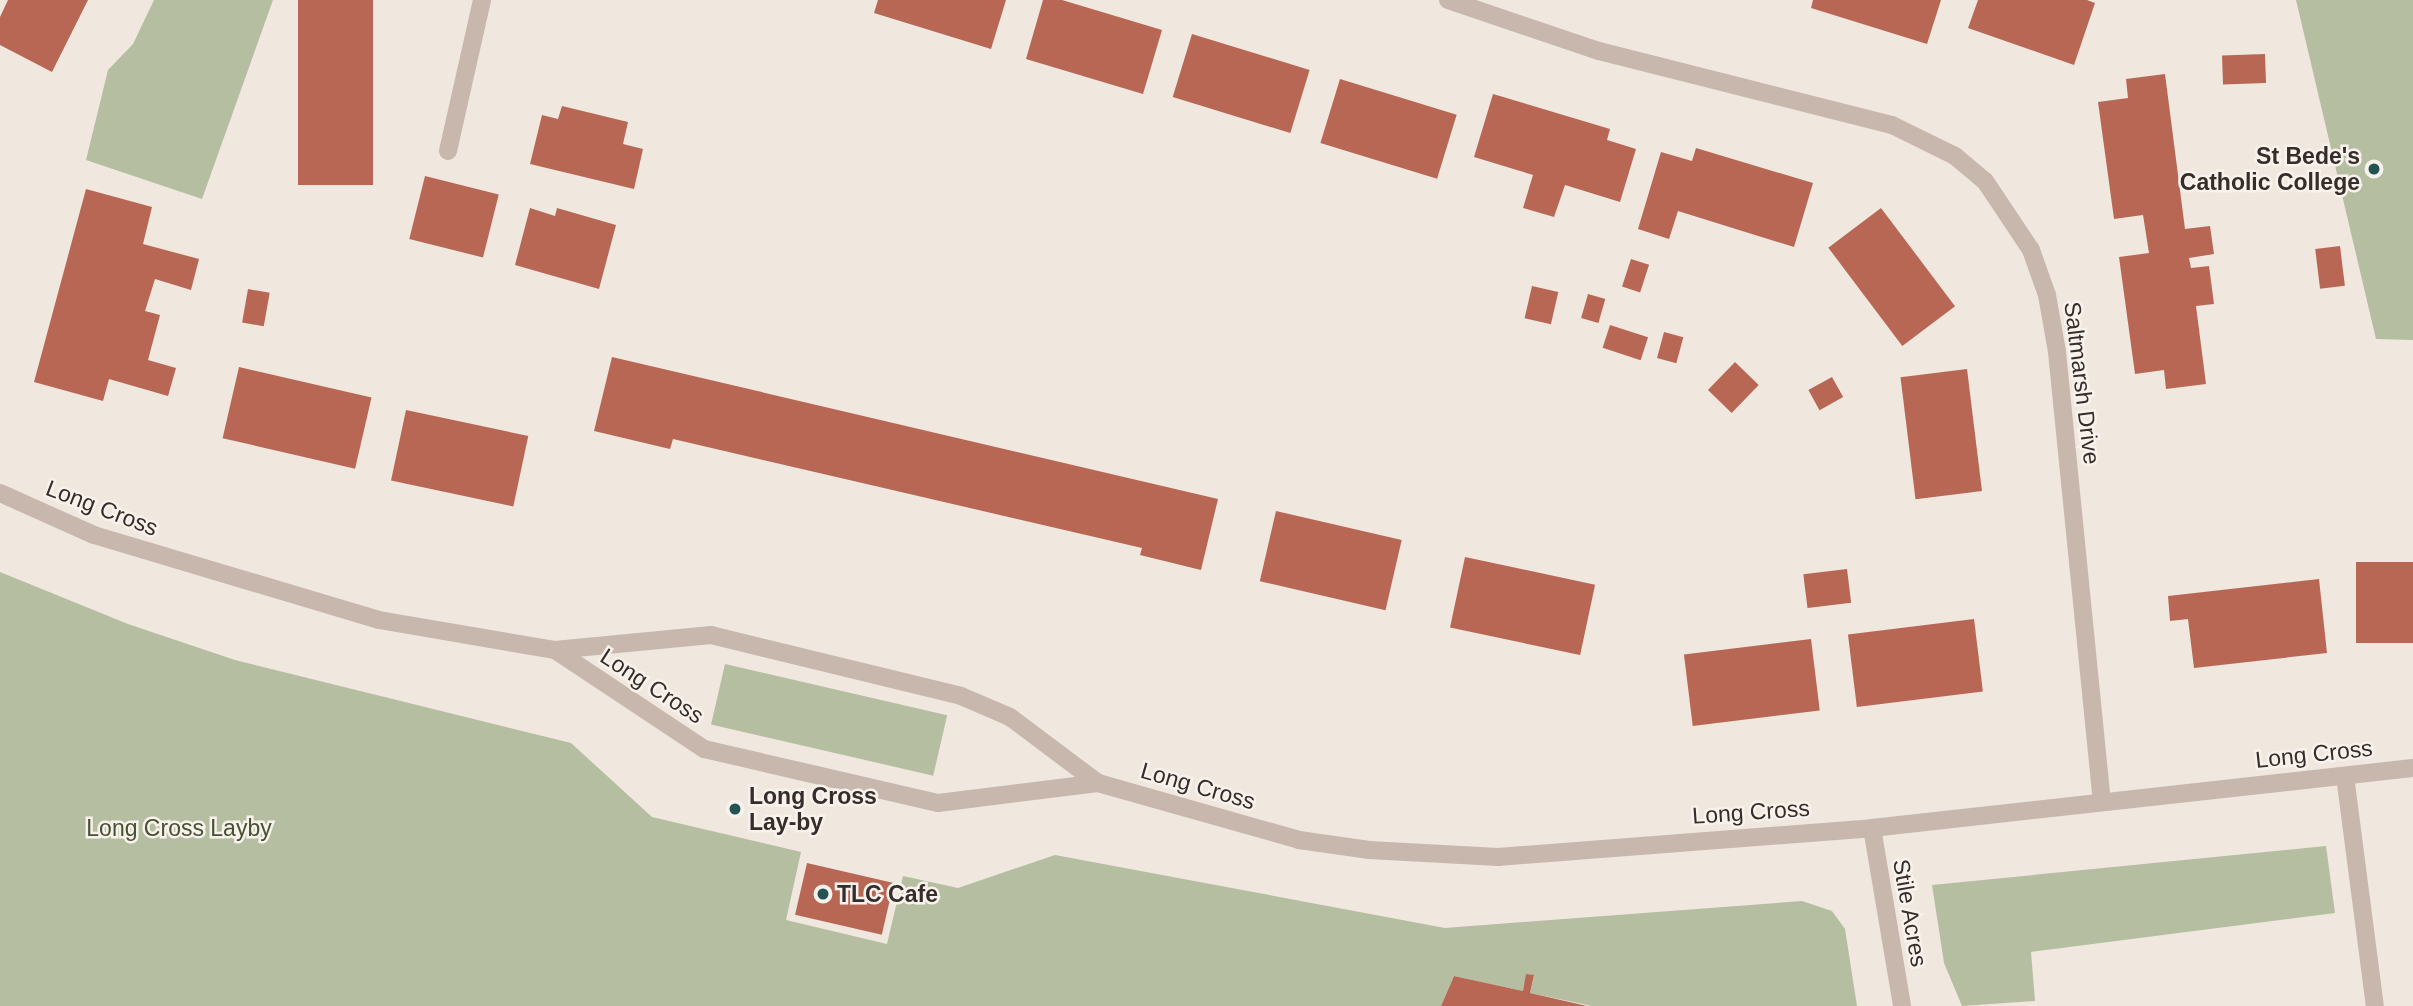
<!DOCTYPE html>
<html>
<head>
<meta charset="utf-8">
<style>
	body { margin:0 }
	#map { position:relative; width:2413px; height:1006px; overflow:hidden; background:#f0e7df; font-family:Arial,sans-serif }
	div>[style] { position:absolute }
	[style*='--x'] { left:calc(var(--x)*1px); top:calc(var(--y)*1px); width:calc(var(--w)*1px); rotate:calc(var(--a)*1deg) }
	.green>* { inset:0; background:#b6bea1; transform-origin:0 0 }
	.building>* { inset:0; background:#b96755; transform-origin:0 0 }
	.service>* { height:18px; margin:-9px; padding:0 9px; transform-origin:9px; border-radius:9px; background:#c7b7ac }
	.minor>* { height:18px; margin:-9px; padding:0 9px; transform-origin:9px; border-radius:9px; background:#c7b7ac }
	.tertiary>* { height:18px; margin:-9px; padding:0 9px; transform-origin:9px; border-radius:9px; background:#c7b7ac }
	.dots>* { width:19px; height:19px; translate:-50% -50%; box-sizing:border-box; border:4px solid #f8f2ec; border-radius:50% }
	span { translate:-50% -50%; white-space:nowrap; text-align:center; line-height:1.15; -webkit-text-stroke:5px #f8f2ec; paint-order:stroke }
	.poi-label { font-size:23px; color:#362d2a; font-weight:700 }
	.right { translate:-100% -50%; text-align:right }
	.left { translate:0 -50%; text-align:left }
	.street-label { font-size:23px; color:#362d2a }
	.park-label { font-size:23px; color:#485231 }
</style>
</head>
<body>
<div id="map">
	<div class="green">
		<i style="clip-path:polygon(154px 0,273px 0,202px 199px,86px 160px,108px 70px,133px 44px)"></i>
		<i style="clip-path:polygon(2296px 0,2413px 0,2413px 340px,2376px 339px)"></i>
		<i style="clip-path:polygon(0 572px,128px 624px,235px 660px,571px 743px,652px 817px,801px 852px,786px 920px,887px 944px,903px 876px,958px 888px,1055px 855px,1445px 928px,1802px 901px,1832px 911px,1845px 929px,1857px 1006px,1592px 1006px,1530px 993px,1534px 976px,1527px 974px,1523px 991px,1454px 976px,1441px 1006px,0 1006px)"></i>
		<i style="left:725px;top:664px;width:228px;height:62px;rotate:13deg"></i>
		<i style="clip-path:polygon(2326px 846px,2335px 913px,2031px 952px,2035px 1001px,1962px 1006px,1944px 963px,1932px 885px)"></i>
	</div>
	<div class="building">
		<i style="clip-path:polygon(8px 0,88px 0,52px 72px,0 45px,0 17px)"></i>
		<i style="left:298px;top:0;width:75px;height:185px"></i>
		<i style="clip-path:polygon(878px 0,1006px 0,991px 49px,874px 13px)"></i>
		<i style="clip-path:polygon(1043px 0,1062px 0,1162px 30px,1143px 94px,1026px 59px)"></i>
		<i style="clip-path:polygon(1813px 0,1941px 0,1927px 44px,1811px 8px)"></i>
		<i style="clip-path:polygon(1978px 0,2087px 0,2095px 3px,2074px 65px,1968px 28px)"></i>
		<i style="left:1192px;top:34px;width:123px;height:66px;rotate:17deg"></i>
		<i style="left:2265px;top:54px;width:29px;height:43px;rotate:88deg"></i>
		<i style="clip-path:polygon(2165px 74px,2185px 229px,2210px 226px,2214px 254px,2189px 258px,2191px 268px,2209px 266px,2214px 304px,2196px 306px,2206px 384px,2166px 389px,2164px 370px,2135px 374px,2119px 257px,2149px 253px,2143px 215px,2114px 219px,2098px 102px,2128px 98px,2126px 79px)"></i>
		<i style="left:1340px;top:79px;width:122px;height:67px;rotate:17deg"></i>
		<i style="clip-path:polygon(1493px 94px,1610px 129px,1607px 140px,1636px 149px,1620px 202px,1565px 185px,1554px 217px,1523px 208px,1533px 175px,1474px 157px)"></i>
		<i style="clip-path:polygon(562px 106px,628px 122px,623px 144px,643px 149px,634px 189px,530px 164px,542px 115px,558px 119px)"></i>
		<i style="clip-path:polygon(1696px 148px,1813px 183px,1794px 247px,1678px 211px,1669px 239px,1638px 229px,1661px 152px,1692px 161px)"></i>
		<i style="left:425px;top:176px;width:76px;height:65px;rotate:14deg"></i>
		<i style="clip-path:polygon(86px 189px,152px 207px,143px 244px,199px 259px,191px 290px,155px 279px,145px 311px,160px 315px,148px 360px,176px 368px,168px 396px,109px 379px,103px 401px,34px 382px)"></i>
		<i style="clip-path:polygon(530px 208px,555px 216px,557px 208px,616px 225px,599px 289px,515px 265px)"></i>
		<i style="left:1881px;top:208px;width:123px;height:66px;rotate:53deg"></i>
		<i style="left:2340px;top:246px;width:40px;height:25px;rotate:83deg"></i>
		<i style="left:1631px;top:259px;width:19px;height:29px;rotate:18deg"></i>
		<i style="left:1532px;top:286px;width:27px;height:33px;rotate:13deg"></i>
		<i style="left:248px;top:289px;width:22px;height:34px;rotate:10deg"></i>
		<i style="left:1588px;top:294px;width:18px;height:25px;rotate:16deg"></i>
		<i style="left:1610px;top:325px;width:40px;height:24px;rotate:18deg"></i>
		<i style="left:1664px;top:332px;width:20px;height:27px;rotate:15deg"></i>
		<i style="clip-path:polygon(612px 357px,1218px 499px,1201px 570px,1140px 555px,1142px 548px,673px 439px,670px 449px,594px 431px)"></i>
		<i style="left:1735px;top:362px;width:33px;height:39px;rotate:44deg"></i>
		<i style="left:239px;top:367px;width:136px;height:73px;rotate:13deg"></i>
		<i style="left:1967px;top:369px;width:123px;height:67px;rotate:83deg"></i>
		<i style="left:1832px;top:377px;width:23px;height:27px;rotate:61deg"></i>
		<i style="left:406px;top:410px;width:125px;height:72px;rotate:12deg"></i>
		<i style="left:1276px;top:511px;width:129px;height:72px;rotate:13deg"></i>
		<i style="left:1465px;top:557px;width:133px;height:72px;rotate:12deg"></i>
		<i style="left:2413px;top:562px;width:81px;height:57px;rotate:90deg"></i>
		<i style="left:1847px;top:569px;width:34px;height:44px;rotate:83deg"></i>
		<i style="clip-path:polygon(2319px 579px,2327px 653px,2194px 668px,2188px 619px,2170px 621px,2168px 596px)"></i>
		<i style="left:1974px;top:619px;width:73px;height:127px;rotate:83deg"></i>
		<i style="left:1811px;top:639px;width:72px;height:128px;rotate:83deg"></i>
		<i style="left:807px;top:863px;width:89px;height:53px;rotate:13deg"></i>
		<i style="clip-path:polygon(1526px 974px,1534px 975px,1530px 993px,1587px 1006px,1441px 1006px,1454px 976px,1523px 991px)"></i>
	</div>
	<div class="service">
		<i style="--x:2345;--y:776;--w:232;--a:82.6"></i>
	</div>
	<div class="minor">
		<i style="--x:1448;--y:0;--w:159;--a:18.7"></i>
		<i style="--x:1599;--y:51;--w:302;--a:14.2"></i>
		<i style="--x:1892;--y:125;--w:70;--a:26.2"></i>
		<i style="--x:1955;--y:156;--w:39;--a:40"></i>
		<i style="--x:1985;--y:181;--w:83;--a:56.3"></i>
		<i style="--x:2031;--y:250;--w:48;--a:70.4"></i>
		<i style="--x:2047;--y:295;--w:58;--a:80"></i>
		<i style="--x:2057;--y:352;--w:450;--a:84.3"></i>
		<i style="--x:448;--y:151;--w:155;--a:-77.3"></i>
		<i style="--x:1872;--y:828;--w:181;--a:80.4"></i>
	</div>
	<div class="tertiary">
		<i style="--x:0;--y:493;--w:103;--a:24.1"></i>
		<i style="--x:94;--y:535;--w:297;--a:16.6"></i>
		<i style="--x:379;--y:620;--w:179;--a:9.7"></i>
		<i style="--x:555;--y:650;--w:157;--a:-5.5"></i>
		<i style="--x:711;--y:635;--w:257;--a:13.7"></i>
		<i style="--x:961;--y:696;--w:53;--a:23.2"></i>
		<i style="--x:1010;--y:717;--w:110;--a:36.9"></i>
		<i style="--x:1098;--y:783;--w:209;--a:15.8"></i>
		<i style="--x:1299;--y:840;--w:71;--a:8.1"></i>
		<i style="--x:1369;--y:850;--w:129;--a:3.1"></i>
		<i style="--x:1498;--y:857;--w:375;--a:-4.4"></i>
		<i style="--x:1872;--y:828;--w:544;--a:-6.33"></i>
		<i style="--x:555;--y:650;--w:179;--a:33.6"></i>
		<i style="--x:704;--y:749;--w:240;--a:13"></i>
		<i style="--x:938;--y:803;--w:161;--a:-7.1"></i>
	</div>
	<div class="dots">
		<i style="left:2374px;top:169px;background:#245354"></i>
		<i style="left:735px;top:809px;background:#245354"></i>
		<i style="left:823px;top:894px;background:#245354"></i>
	</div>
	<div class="poi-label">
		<span class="right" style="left:2360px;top:169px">St Bede's<br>Catholic College</span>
		<span class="left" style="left:749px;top:809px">Long Cross<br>Lay-by</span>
		<span class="left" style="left:837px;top:894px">TLC Cafe</span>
	</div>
	<div class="street-label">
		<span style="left:2082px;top:383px;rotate:83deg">Saltmarsh Drive</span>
		<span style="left:102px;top:508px;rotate:21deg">Long Cross</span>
		<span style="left:652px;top:686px;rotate:33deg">Long Cross</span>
		<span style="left:2314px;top:754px;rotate:-6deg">Long Cross</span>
		<span style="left:1198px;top:786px;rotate:16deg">Long Cross</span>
		<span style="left:1751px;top:812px;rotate:-4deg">Long Cross</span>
		<span style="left:1910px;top:913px;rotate:80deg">Stile Acres</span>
	</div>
	<div class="park-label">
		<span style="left:179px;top:828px">Long Cross Layby</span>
	</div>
</div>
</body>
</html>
